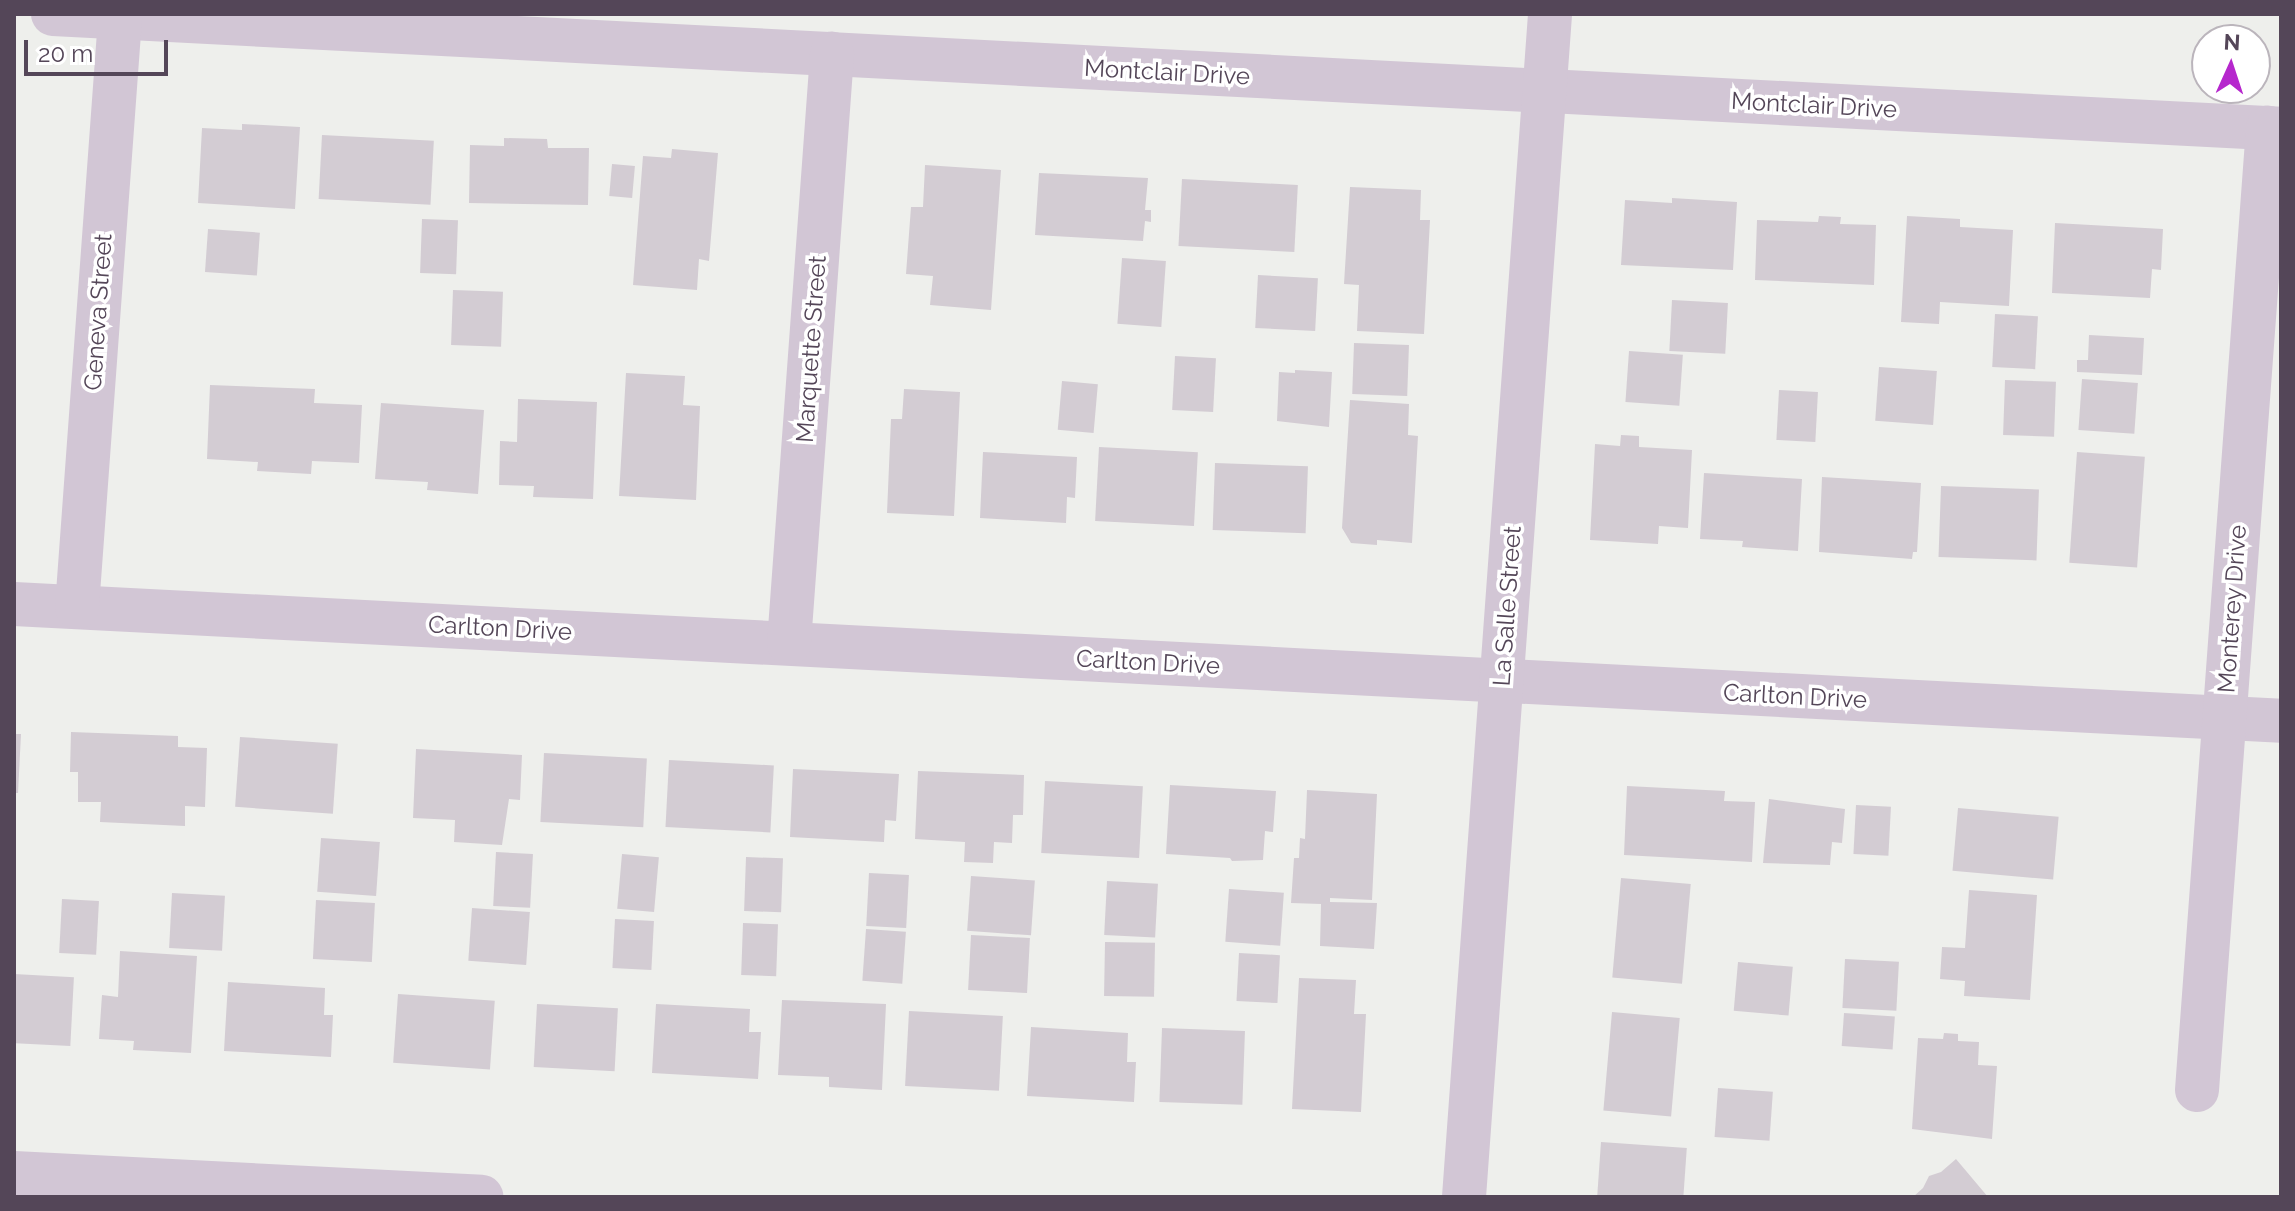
<!DOCTYPE html>
<html>
<head>
<meta charset="utf-8">
<style>
	body { margin:0 }
	#map { position:relative; width:2295px; height:1211px; overflow:hidden; background:#eeefec; font-family:Raleway,sans-serif }
	div>[style] { position:absolute }
	[style*='--x'] { left:calc(var(--x)*1px); top:calc(var(--y)*1px); width:calc(var(--w)*1px); rotate:calc(var(--a)*1deg) }
	.building>* { inset:0; background:#d3ccd3; transform-origin:0 0 }
	.minor>* { height:44px; margin:-22px; padding:0 22px; transform-origin:22px; border-radius:22px; background:#d2c6d5 }
	span { translate:-50% -50%; white-space:nowrap; text-align:center; line-height:1.15; -webkit-text-stroke:7px #fff; paint-order:stroke }
	.street-label { font-size:24px; color:#544658 }
	.frame { position:absolute; inset:0; border:16px solid #544658; pointer-events:none }
	.north { position:absolute; left:2191px; top:24px; width:80px; height:80px; box-sizing:border-box; background:#fff; border:2px solid #bbb5bc; border-radius:50%; rotate:3deg; font-size:22px; font-weight:700; line-height:32px; text-align:center; color:#544658 }
	.north::after { content:''; display:block; margin:auto; width:28px; height:36px; background:#b627cd; clip-path:polygon(50% 0,100% 100%,50% 72%,0 100%) }
	.scale { position:absolute; left:24px; top:40px; width:144px; height:36px; box-sizing:border-box; border:4px solid #544658; border-top:0; padding-left:10px; font-size:24px; line-height:28px; white-space:nowrap; color:#544658; -webkit-text-stroke:6px #fff; paint-order:stroke }
</style>
</head>
<body>
<div id="map">
	<div class="building">
		<i style="clip-path:polygon(242px 124px,300px 127px,295px 209px,198px 203px,202px 128px,242px 130px)"></i>
		<i style="left:322px;top:135px;width:112px;height:64px;rotate:3deg"></i>
		<i style="clip-path:polygon(504px 138px,547px 139px,548px 148px,589px 148px,588px 205px,469px 203px,470px 145px,504px 146px)"></i>
		<i style="clip-path:polygon(672px 149px,718px 153px,709px 261px,699px 259px,697px 290px,633px 285px,643px 156px,671px 158px)"></i>
		<i style="left:612px;top:164px;width:23px;height:32px;rotate:5deg"></i>
		<i style="clip-path:polygon(925px 165px,1001px 170px,991px 310px,930px 305px,933px 276px,906px 274px,911px 207px,923px 207px)"></i>
		<i style="clip-path:polygon(1039px 173px,1148px 178px,1145px 210px,1151px 210px,1151px 222px,1145px 221px,1143px 241px,1035px 235px)"></i>
		<i style="left:1182px;top:179px;width:116px;height:67px;rotate:3deg"></i>
		<i style="clip-path:polygon(1350px 187px,1421px 190px,1420px 220px,1430px 220px,1424px 334px,1357px 331px,1359px 285px,1344px 284px)"></i>
		<i style="clip-path:polygon(1672px 198px,1737px 202px,1733px 270px,1621px 265px,1625px 200px,1672px 203px)"></i>
		<i style="clip-path:polygon(1819px 216px,1841px 217px,1840px 224px,1876px 225px,1874px 285px,1755px 280px,1757px 220px,1818px 222px)"></i>
		<i style="clip-path:polygon(1907px 216px,1960px 219px,1960px 227px,2013px 230px,2009px 306px,1940px 302px,1939px 324px,1901px 322px)"></i>
		<i style="left:422px;top:219px;width:36px;height:54px;rotate:2deg"></i>
		<i style="clip-path:polygon(2055px 223px,2163px 229px,2161px 270px,2152px 269px,2150px 298px,2052px 293px)"></i>
		<i style="left:208px;top:229px;width:52px;height:43px;rotate:4deg"></i>
		<i style="left:1122px;top:258px;width:44px;height:66px;rotate:4deg"></i>
		<i style="left:1258px;top:275px;width:60px;height:53px;rotate:3deg"></i>
		<i style="left:453px;top:290px;width:50px;height:55px;rotate:2deg"></i>
		<i style="left:1672px;top:300px;width:56px;height:51px;rotate:3deg"></i>
		<i style="left:1995px;top:314px;width:43px;height:53px;rotate:3deg"></i>
		<i style="clip-path:polygon(2089px 335px,2144px 338px,2142px 375px,2077px 372px,2077px 360px,2088px 360px)"></i>
		<i style="left:1354px;top:343px;width:55px;height:51px;rotate:2deg"></i>
		<i style="left:1629px;top:351px;width:54px;height:51px;rotate:4deg"></i>
		<i style="left:1175px;top:356px;width:41px;height:54px;rotate:3deg"></i>
		<i style="left:1879px;top:367px;width:58px;height:54px;rotate:4deg"></i>
		<i style="clip-path:polygon(1295px 370px,1332px 372px,1329px 427px,1277px 421px,1279px 372px,1295px 373px)"></i>
		<i style="clip-path:polygon(626px 373px,685px 376px,683px 405px,700px 406px,696px 500px,619px 496px)"></i>
		<i style="left:2082px;top:379px;width:56px;height:51px;rotate:4deg"></i>
		<i style="left:2005px;top:380px;width:51px;height:55px;rotate:2deg"></i>
		<i style="left:1062px;top:381px;width:36px;height:49px;rotate:5deg"></i>
		<i style="clip-path:polygon(210px 385px,315px 389px,314px 403px,362px 405px,359px 463px,312px 461px,311px 474px,257px 471px,258px 462px,207px 459px)"></i>
		<i style="clip-path:polygon(904px 389px,960px 392px,954px 516px,887px 513px,891px 419px,902px 419px)"></i>
		<i style="left:1779px;top:390px;width:39px;height:50px;rotate:3deg"></i>
		<i style="clip-path:polygon(518px 399px,597px 402px,593px 499px,533px 497px,534px 486px,499px 485px,500px 441px,517px 442px)"></i>
		<i style="clip-path:polygon(1350px 400px,1409px 404px,1408px 435px,1418px 436px,1412px 543px,1377px 540px,1377px 545px,1351px 543px,1342px 528px)"></i>
		<i style="clip-path:polygon(381px 403px,484px 410px,478px 494px,427px 490px,428px 482px,375px 479px)"></i>
		<i style="clip-path:polygon(1621px 435px,1639px 436px,1639px 447px,1692px 450px,1688px 528px,1659px 526px,1658px 544px,1590px 540px,1595px 444px,1620px 446px)"></i>
		<i style="left:1099px;top:447px;width:99px;height:74px;rotate:3deg"></i>
		<i style="clip-path:polygon(983px 452px,1077px 457px,1075px 498px,1067px 497px,1066px 523px,980px 518px)"></i>
		<i style="left:2077px;top:452px;width:68px;height:111px;rotate:4deg"></i>
		<i style="left:1215px;top:463px;width:93px;height:67px;rotate:2deg"></i>
		<i style="clip-path:polygon(1704px 473px,1802px 479px,1798px 551px,1742px 547px,1743px 541px,1700px 539px)"></i>
		<i style="clip-path:polygon(1822px 477px,1921px 483px,1917px 552px,1913px 552px,1912px 559px,1819px 552px)"></i>
		<i style="left:1941px;top:486px;width:98px;height:71px;rotate:2deg"></i>
		<i style="clip-path:polygon(71px 732px,178px 736px,178px 747px,207px 748px,205px 807px,185px 806px,185px 826px,100px 822px,101px 802px,78px 802px,78px 772px,70px 772px)"></i>
		<i style="clip-path:polygon(14px 734px,21px 734px,18px 793px,14px 793px)"></i>
		<i style="left:240px;top:737px;width:98px;height:70px;rotate:4deg"></i>
		<i style="clip-path:polygon(416px 749px,522px 755px,520px 800px,509px 799px,502px 845px,454px 842px,455px 820px,413px 818px)"></i>
		<i style="left:544px;top:753px;width:103px;height:69px;rotate:3deg"></i>
		<i style="left:669px;top:760px;width:105px;height:67px;rotate:3deg"></i>
		<i style="clip-path:polygon(793px 769px,899px 774px,896px 821px,885px 820px,884px 842px,790px 837px)"></i>
		<i style="clip-path:polygon(918px 771px,1024px 775px,1023px 815px,1013px 815px,1012px 843px,994px 842px,993px 863px,964px 862px,965px 842px,915px 839px)"></i>
		<i style="left:1045px;top:781px;width:98px;height:72px;rotate:3deg"></i>
		<i style="clip-path:polygon(1170px 785px,1276px 791px,1273px 832px,1265px 831px,1263px 860px,1232px 861px,1230px 858px,1166px 854px)"></i>
		<i style="clip-path:polygon(1627px 786px,1725px 791px,1724px 801px,1755px 802px,1752px 862px,1624px 855px)"></i>
		<i style="clip-path:polygon(1307px 790px,1377px 794px,1372px 900px,1330px 898px,1330px 902px,1377px 903px,1374px 949px,1320px 946px,1321px 904px,1291px 903px,1294px 858px,1299px 858px,1300px 838px,1305px 839px)"></i>
		<i style="clip-path:polygon(1769px 799px,1845px 809px,1842px 843px,1832px 842px,1830px 865px,1763px 863px)"></i>
		<i style="left:1856px;top:805px;width:35px;height:49px;rotate:3deg"></i>
		<i style="left:1958px;top:808px;width:101px;height:63px;rotate:5deg"></i>
		<i style="left:321px;top:838px;width:59px;height:54px;rotate:4deg"></i>
		<i style="left:496px;top:852px;width:37px;height:54px;rotate:3deg"></i>
		<i style="left:622px;top:854px;width:37px;height:55px;rotate:5deg"></i>
		<i style="left:746px;top:857px;width:37px;height:54px;rotate:2deg"></i>
		<i style="left:869px;top:873px;width:40px;height:53px;rotate:3deg"></i>
		<i style="left:971px;top:876px;width:64px;height:55px;rotate:4deg"></i>
		<i style="left:1621px;top:878px;width:70px;height:100px;rotate:5deg"></i>
		<i style="left:1107px;top:881px;width:51px;height:54px;rotate:3deg"></i>
		<i style="left:1229px;top:889px;width:55px;height:53px;rotate:4deg"></i>
		<i style="clip-path:polygon(1969px 890px,2037px 895px,2030px 1000px,1964px 996px,1965px 981px,1940px 979px,1942px 947px,1965px 948px)"></i>
		<i style="left:172px;top:893px;width:53px;height:55px;rotate:3deg"></i>
		<i style="left:62px;top:899px;width:37px;height:54px;rotate:3deg"></i>
		<i style="left:316px;top:900px;width:59px;height:59px;rotate:3deg"></i>
		<i style="left:472px;top:908px;width:58px;height:53px;rotate:4deg"></i>
		<i style="left:615px;top:919px;width:39px;height:49px;rotate:3deg"></i>
		<i style="left:743px;top:923px;width:35px;height:52px;rotate:2deg"></i>
		<i style="left:866px;top:929px;width:40px;height:52px;rotate:4deg"></i>
		<i style="left:971px;top:935px;width:59px;height:55px;rotate:3deg"></i>
		<i style="left:1105px;top:942px;width:50px;height:54px;rotate:1deg"></i>
		<i style="clip-path:polygon(120px 951px,197px 956px,191px 1053px,133px 1050px,134px 1041px,99px 1039px,102px 995px,118px 997px)"></i>
		<i style="left:1239px;top:953px;width:41px;height:48px;rotate:3deg"></i>
		<i style="left:1845px;top:959px;width:54px;height:49px;rotate:3deg"></i>
		<i style="left:1738px;top:962px;width:55px;height:49px;rotate:5deg"></i>
		<i style="left:14px;top:974px;width:60px;height:69px;rotate:3deg"></i>
		<i style="clip-path:polygon(1299px 978px,1356px 980px,1354px 1014px,1366px 1014px,1361px 1112px,1292px 1109px)"></i>
		<i style="clip-path:polygon(228px 982px,325px 988px,324px 1015px,333px 1015px,331px 1057px,224px 1051px)"></i>
		<i style="left:398px;top:994px;width:97px;height:69px;rotate:4deg"></i>
		<i style="clip-path:polygon(782px 1000px,886px 1004px,882px 1090px,829px 1087px,829px 1077px,778px 1075px)"></i>
		<i style="left:537px;top:1004px;width:81px;height:63px;rotate:3deg"></i>
		<i style="clip-path:polygon(656px 1004px,750px 1009px,749px 1032px,761px 1032px,758px 1079px,652px 1073px)"></i>
		<i style="left:909px;top:1011px;width:94px;height:75px;rotate:3deg"></i>
		<i style="left:1612px;top:1012px;width:68px;height:99px;rotate:5deg"></i>
		<i style="left:1844px;top:1013px;width:51px;height:33px;rotate:4deg"></i>
		<i style="clip-path:polygon(1031px 1027px,1128px 1033px,1127px 1062px,1136px 1062px,1134px 1102px,1027px 1096px)"></i>
		<i style="left:1162px;top:1028px;width:83px;height:74px;rotate:2deg"></i>
		<i style="clip-path:polygon(1944px 1033px,1958px 1034px,1958px 1041px,1979px 1042px,1978px 1065px,1997px 1066px,1992px 1139px,1912px 1129px,1918px 1038px,1943px 1039px)"></i>
		<i style="left:1718px;top:1088px;width:55px;height:49px;rotate:4deg"></i>
		<i style="left:1601px;top:1142px;width:86px;height:55px;rotate:4deg"></i>
		<i style="clip-path:polygon(1956px 1159px,1988px 1197px,1913px 1197px,1923px 1188px,1929px 1176px,1941px 1172px)"></i>
	</div>
	<div class="minor">
		<i style="--x:53;--y:14;--w:2231;--a:2.95"></i>
		<i style="--x:14;--y:604;--w:2270;--a:2.95"></i>
		<i style="--x:77;--y:607;--w:591;--a:-85.82"></i>
		<i style="--x:789;--y:643;--w:591;--a:-85.82"></i>
		<i style="--x:2197;--y:1090;--w:965;--a:-85.78"></i>
		<i style="--x:14;--y:1173;--w:468;--a:2.9"></i>
		<i style="--x:1464;--y:1197;--w:1186;--a:-85.84"></i>
	</div>
	<div class="street-label">
		<span style="left:1167px;top:72px;rotate:3deg">Montclair Drive</span>
		<span style="left:1814px;top:105px;rotate:3deg">Montclair Drive</span>
		<span style="left:98px;top:312px;rotate:-86deg">Geneva Street</span>
		<span style="left:811px;top:349px;rotate:-86deg">Marquette Street</span>
		<span style="left:1507px;top:606px;rotate:-86deg">La Salle Street</span>
		<span style="left:2232px;top:609px;rotate:-86deg">Monterey Drive</span>
		<span style="left:500px;top:628px;rotate:3deg">Carlton Drive</span>
		<span style="left:1148px;top:662px;rotate:3deg">Carlton Drive</span>
		<span style="left:1795px;top:696px;rotate:3deg">Carlton Drive</span>
	</div>
	<div class="frame"></div>
	<div class="north">N</div>
	<div class="scale">20 m</div>
</div>
</body>
</html>
